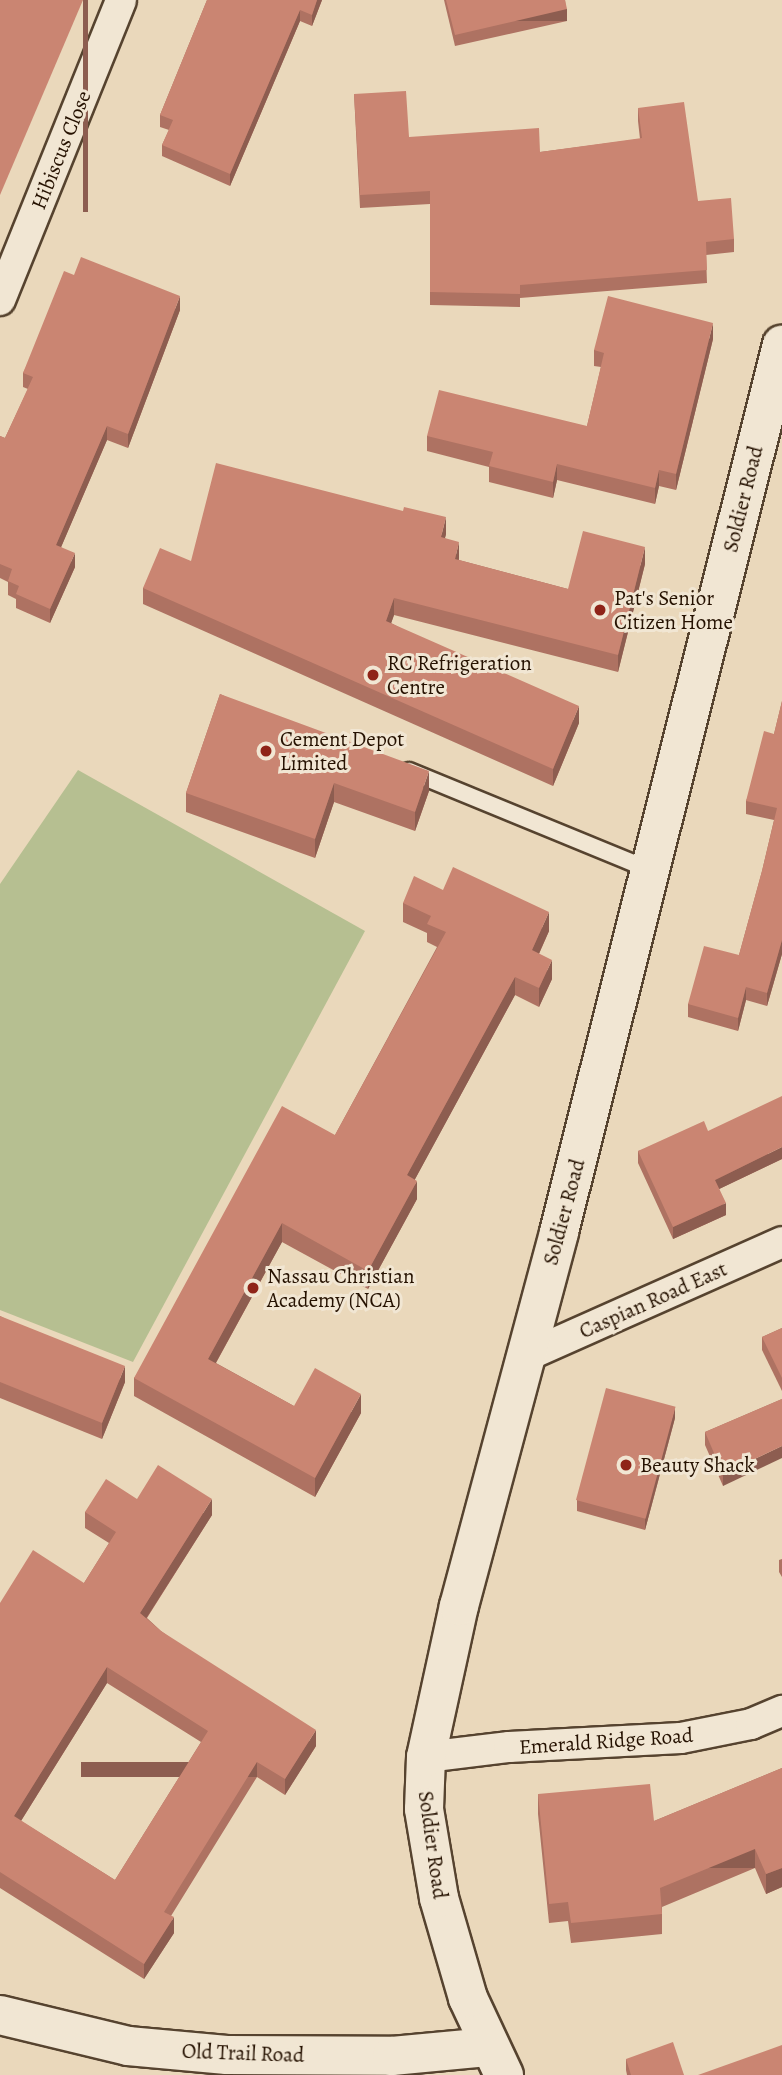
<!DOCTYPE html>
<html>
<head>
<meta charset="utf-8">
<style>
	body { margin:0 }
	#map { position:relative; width:782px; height:2075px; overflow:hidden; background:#ead8bb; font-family:Alegreya,serif }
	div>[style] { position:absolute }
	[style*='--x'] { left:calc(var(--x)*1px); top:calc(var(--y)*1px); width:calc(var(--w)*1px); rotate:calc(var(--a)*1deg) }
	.green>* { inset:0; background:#b6bf91 }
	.roads { filter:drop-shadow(2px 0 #56432f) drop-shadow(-2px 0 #56432f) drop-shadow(0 2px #56432f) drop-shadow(0 -2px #56432f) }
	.service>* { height:16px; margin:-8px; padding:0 8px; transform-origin:8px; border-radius:8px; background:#f1e6d3 }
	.minor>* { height:30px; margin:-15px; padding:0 15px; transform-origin:15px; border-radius:15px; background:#f1e6d3 }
	.secondary>* { height:38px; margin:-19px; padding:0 19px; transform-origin:19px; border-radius:19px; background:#f1e6d3 }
	.wall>* { inset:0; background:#ae7262 }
	.shaded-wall>* { inset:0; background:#8d5d50; transform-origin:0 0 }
	.building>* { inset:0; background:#ca8572; transform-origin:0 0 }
	.dots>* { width:19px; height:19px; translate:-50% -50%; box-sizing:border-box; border:4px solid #f1e6d3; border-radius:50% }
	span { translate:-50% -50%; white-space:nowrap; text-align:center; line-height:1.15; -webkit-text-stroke:6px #f1e6d3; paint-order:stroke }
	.street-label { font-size:21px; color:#251100 }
	.poi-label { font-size:21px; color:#251100 }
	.left { translate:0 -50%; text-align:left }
</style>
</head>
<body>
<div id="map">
	<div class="green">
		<i style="clip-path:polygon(78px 770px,365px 931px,133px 1362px,0 1310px,0 884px)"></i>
	</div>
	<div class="roads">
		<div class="service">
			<i style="--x:409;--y:771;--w:261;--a:22.3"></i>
		</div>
		<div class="minor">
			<i style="--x:0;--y:300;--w:323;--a:-68"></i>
			<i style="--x:524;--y:1357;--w:282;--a:-24"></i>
			<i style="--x:426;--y:1757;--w:84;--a:-6.9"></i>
			<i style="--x:509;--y:1747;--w:172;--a:-3"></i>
			<i style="--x:681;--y:1738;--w:71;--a:-11.3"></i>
			<i style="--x:751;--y:1724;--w:34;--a:-23"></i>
		</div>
		<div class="secondary">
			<i style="--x:0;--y:2015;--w:132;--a:13.6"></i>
			<i style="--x:128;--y:2046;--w:99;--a:5.2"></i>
			<i style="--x:227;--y:2055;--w:165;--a:0.3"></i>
			<i style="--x:392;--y:2056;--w:97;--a:-5.3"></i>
			<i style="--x:504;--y:2075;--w:85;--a:-115.1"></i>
			<i style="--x:468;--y:1998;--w:104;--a:-106.2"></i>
			<i style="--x:439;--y:1898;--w:90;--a:-99.6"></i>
			<i style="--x:424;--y:1809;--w:52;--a:-87.8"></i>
			<i style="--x:426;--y:1757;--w:155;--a:-77.7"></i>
			<i style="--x:459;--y:1606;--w:387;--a:-75"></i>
			<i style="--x:559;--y:1232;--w:915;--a:-75.89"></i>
		</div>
	</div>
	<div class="wall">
		<i style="clip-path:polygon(207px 0,322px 0,312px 26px,300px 21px,230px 186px,162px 156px,162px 145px,169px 130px,160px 127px,160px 115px)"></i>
		<i style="clip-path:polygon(444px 0,565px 0,567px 21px,455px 46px)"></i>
		<i style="clip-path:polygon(354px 94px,409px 137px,540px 152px,640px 139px,638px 121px,638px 108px,698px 201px,734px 239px,734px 252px,706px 255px,707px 283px,520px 298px,520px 307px,430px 305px,430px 204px,360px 208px)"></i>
		<i style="clip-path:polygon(74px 275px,180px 310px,128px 448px,107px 440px,61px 547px,75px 567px,50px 623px,16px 608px,16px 599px,8px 595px,8px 582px,0 578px,0 436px,5px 438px,28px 389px,23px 387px,23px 373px)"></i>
		<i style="clip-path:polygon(713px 339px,676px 490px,659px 486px,655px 504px,557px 480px,553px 498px,489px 482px,489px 467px,427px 451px,427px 436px,587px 426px,601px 367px,594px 366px,594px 350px)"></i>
		<i style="clip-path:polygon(446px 534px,445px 538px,459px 558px,459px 560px,568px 589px,645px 564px,618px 672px,394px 615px,391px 623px,579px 723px,553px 786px,143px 604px,143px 588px,191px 561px)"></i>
		<i style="clip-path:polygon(220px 694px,429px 791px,415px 831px,334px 802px,315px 858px,186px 812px,186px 793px)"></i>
		<i style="clip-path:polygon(782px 701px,782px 954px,767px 1006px,746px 1000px,738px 1031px,688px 1017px,688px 1004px,739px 955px,762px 871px,774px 820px,746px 814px,746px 801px,774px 734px)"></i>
		<i style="clip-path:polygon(443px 890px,549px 931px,539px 954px,552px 979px,539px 1007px,515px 995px,415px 1179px,417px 1199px,368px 1289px,282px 1242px,216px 1363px,294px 1406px,361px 1413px,315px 1497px,134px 1396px,134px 1378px,335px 1135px,437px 947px,427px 942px,427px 933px,403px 922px,403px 903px)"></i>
		<i style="clip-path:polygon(708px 1131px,782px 1159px,719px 1189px,726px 1215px,673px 1239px,638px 1163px,638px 1151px)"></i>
		<i style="clip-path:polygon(0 1316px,125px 1382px,102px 1439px,0 1398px)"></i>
		<i style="clip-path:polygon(782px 1328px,782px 1391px,762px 1350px,762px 1337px)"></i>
		<i style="clip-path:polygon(782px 1399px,723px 1486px,705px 1445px,705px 1432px)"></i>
		<i style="clip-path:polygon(675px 1418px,645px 1530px,577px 1511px,577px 1500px)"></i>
		<i style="clip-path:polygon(evenodd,137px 1499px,212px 1515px,147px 1618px,161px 1631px,316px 1746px,285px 1795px,257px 1777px,171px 1916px,174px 1933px,144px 1979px,0 1888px,0 1603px,84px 1583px,109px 1543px,85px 1528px,85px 1512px,137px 1499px,107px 1683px,201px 1742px,115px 1880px,21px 1821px,107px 1683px)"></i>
		<i style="clip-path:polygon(782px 1559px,782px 1577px,779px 1572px,779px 1560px)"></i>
		<i style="clip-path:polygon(782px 1768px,782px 1887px,766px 1894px,755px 1868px,662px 1907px,662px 1934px,571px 1943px,568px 1921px,549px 1923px,538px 1814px,538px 1794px,654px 1821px)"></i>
		<i style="clip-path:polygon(626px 2059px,684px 2075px,627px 2075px,626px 2070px)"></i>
	</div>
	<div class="shaded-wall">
		<i style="left:83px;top:0;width:5px;height:212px"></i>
		<i style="clip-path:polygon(317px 0,322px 0,312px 26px,312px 15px)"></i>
		<i style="left:567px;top:9px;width:12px;height:115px;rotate:90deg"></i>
		<i style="clip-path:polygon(300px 10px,300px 21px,230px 186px,230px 174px)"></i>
		<i style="clip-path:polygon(180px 296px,180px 310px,128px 448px,128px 434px)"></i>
		<i style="clip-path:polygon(713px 323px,713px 339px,676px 490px,676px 474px)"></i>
		<i style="clip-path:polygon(107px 426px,107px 440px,56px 559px,56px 545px)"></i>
		<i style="clip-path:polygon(557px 464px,557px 480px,553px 498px,553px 482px)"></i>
		<i style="clip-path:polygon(659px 470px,659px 486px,655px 504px,655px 488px)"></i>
		<i style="clip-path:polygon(446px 517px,446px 534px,441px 553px,441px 537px)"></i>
		<i style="clip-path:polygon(459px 542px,459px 558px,455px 575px,455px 559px)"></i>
		<i style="clip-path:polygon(645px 547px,645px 564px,618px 672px,618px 655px)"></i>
		<i style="clip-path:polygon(75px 553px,75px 567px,50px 623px,50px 609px)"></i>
		<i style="clip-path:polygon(394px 598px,394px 615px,386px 638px,386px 621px)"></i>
		<i style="clip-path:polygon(579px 706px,579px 723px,553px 786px,553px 769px)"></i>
		<i style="clip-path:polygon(429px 771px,429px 791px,415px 831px,415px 812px)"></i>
		<i style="clip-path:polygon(334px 783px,334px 802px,315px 858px,315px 839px)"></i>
		<i style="clip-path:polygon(549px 912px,549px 931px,532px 969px,532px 950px)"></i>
		<i style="clip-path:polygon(782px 940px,782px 954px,767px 1006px,767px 993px)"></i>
		<i style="clip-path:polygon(552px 960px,552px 979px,539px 1007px,539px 988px)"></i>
		<i style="clip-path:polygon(515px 977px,515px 995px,407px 1194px,407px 1175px)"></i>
		<i style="clip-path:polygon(746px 987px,746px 1000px,738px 1031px,738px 1018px)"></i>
		<i style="clip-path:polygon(782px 1147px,782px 1159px,715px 1191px,715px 1180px)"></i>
		<i style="clip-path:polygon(417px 1181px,417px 1199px,368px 1289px,368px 1271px)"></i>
		<i style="clip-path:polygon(726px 1203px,726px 1215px,673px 1239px,673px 1227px)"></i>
		<i style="clip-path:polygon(282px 1223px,282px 1242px,208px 1377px,208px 1359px)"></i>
		<i style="clip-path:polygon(125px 1366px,125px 1382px,102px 1439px,102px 1423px)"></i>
		<i style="clip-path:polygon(361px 1394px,361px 1413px,315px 1497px,315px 1478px)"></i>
		<i style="clip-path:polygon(675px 1407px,675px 1418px,645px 1530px,645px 1518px)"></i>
		<i style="clip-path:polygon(782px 1446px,782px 1458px,723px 1486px,723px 1474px)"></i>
		<i style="clip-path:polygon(212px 1499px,212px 1515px,140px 1628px,140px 1613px)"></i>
		<i style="clip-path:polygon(107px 1667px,107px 1683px,14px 1832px,14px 1816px)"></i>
		<i style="clip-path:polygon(316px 1730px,316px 1746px,285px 1795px,285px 1779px)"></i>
		<i style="left:257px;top:1762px;width:15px;height:176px;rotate:90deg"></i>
		<i style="left:755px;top:1849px;width:19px;height:103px;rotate:90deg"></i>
		<i style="clip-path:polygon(782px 1868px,782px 1887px,766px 1894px,766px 1874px)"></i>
		<i style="clip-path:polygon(174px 1917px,174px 1933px,144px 1979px,144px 1964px)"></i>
	</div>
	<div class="building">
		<i style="clip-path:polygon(0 0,83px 0,0 195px)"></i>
		<i style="clip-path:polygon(207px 0,317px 0,312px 15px,300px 10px,230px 174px,162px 145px,173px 120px,160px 115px)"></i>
		<i style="clip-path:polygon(446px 0,565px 0,567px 9px,455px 35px)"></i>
		<i style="clip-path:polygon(406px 91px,409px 137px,539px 128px,540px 152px,642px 138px,638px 108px,684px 102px,698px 201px,731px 198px,734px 239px,706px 242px,707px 270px,520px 285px,520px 294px,430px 292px,430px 191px,360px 195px,354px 94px)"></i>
		<i style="clip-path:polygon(81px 257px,180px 296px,128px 434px,107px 426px,56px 545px,75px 553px,50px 609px,16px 594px,19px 586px,8px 581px,12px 569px,0 564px,0 436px,5px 438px,33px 377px,23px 373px,64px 271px,74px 275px)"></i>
		<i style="clip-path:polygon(608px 296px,713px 323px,676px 474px,659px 470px,655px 488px,557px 464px,553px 482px,489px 466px,493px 452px,427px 436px,439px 390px,587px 426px,604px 353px,594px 350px)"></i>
		<i style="clip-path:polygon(216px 463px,403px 511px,404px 507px,446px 517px,441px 537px,459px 542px,455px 559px,568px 589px,583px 531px,645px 547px,618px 655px,394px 598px,386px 621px,579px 706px,553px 769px,143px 588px,160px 548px,191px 561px)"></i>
		<i style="clip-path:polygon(220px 694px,429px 771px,415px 812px,334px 783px,315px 839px,186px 793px)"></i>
		<i style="clip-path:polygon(782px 701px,782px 940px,767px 993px,746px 987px,738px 1018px,688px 1004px,704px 946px,739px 955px,762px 871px,777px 808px,746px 801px,764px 731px,774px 734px)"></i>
		<i style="clip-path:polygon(453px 867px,549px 912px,532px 950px,552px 960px,539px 988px,515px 977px,407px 1175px,417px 1181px,368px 1271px,282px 1223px,208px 1359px,294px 1406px,315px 1368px,361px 1394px,315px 1478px,134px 1378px,282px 1106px,335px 1135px,446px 932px,427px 924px,431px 916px,403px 903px,414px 876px,443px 890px)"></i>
		<i style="clip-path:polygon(782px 1096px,782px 1147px,715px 1180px,726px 1203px,673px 1227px,638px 1151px,704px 1121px,708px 1131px)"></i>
		<i style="clip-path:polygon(0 1316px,125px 1366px,102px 1423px,0 1382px)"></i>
		<i style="clip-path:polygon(782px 1328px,782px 1378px,762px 1337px)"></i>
		<i style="left:606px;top:1388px;width:72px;height:116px;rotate:15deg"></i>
		<i style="clip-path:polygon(782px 1399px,782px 1446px,723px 1474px,705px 1432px)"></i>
		<i style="clip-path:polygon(evenodd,158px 1465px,212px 1499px,140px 1613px,161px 1631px,316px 1730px,285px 1779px,257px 1762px,164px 1912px,174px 1917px,144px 1964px,0 1872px,0 1603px,33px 1550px,84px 1583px,116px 1532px,85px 1512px,106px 1479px,137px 1499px,158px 1465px,107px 1667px,208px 1731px,115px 1880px,14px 1816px,107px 1667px)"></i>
		<i style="clip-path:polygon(782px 1768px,782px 1868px,766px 1874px,755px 1849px,660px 1888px,662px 1914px,571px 1923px,568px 1902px,549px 1904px,538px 1794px,650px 1784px,654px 1821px)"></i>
		<i style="clip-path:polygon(673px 2042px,684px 2075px,631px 2075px,626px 2059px)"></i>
		<i style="clip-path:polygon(782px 2045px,782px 2075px,698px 2075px)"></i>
	</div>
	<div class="dots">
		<i style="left:600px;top:610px;background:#8f2418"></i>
		<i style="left:373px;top:675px;background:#8f2418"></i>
		<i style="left:266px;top:751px;background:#8f2418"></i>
		<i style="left:253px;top:1288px;background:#8f2418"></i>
		<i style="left:626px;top:1465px;background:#8f2418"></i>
	</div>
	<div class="street-label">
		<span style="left:61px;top:150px;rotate:-68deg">Hibiscus Close</span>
		<span style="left:743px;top:499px;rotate:-76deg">Soldier Road</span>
		<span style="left:564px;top:1212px;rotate:-75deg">Soldier Road</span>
		<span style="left:653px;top:1300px;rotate:-24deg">Caspian Road East</span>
		<span style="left:606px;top:1741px;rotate:-4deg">Emerald Ridge Road</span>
		<span style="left:433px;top:1845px;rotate:82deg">Soldier Road</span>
		<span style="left:243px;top:2053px;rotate:2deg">Old Trail Road</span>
	</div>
	<div class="poi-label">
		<span class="left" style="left:614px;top:610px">Pat's Senior<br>Citizen Home</span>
		<span class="left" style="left:387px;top:675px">RC Refrigeration<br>Centre</span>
		<span class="left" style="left:280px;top:751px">Cement Depot<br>Limited</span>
		<span class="left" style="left:267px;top:1288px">Nassau Christian<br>Academy (NCA)</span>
		<span class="left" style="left:640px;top:1465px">Beauty Shack</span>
	</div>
</div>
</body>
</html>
